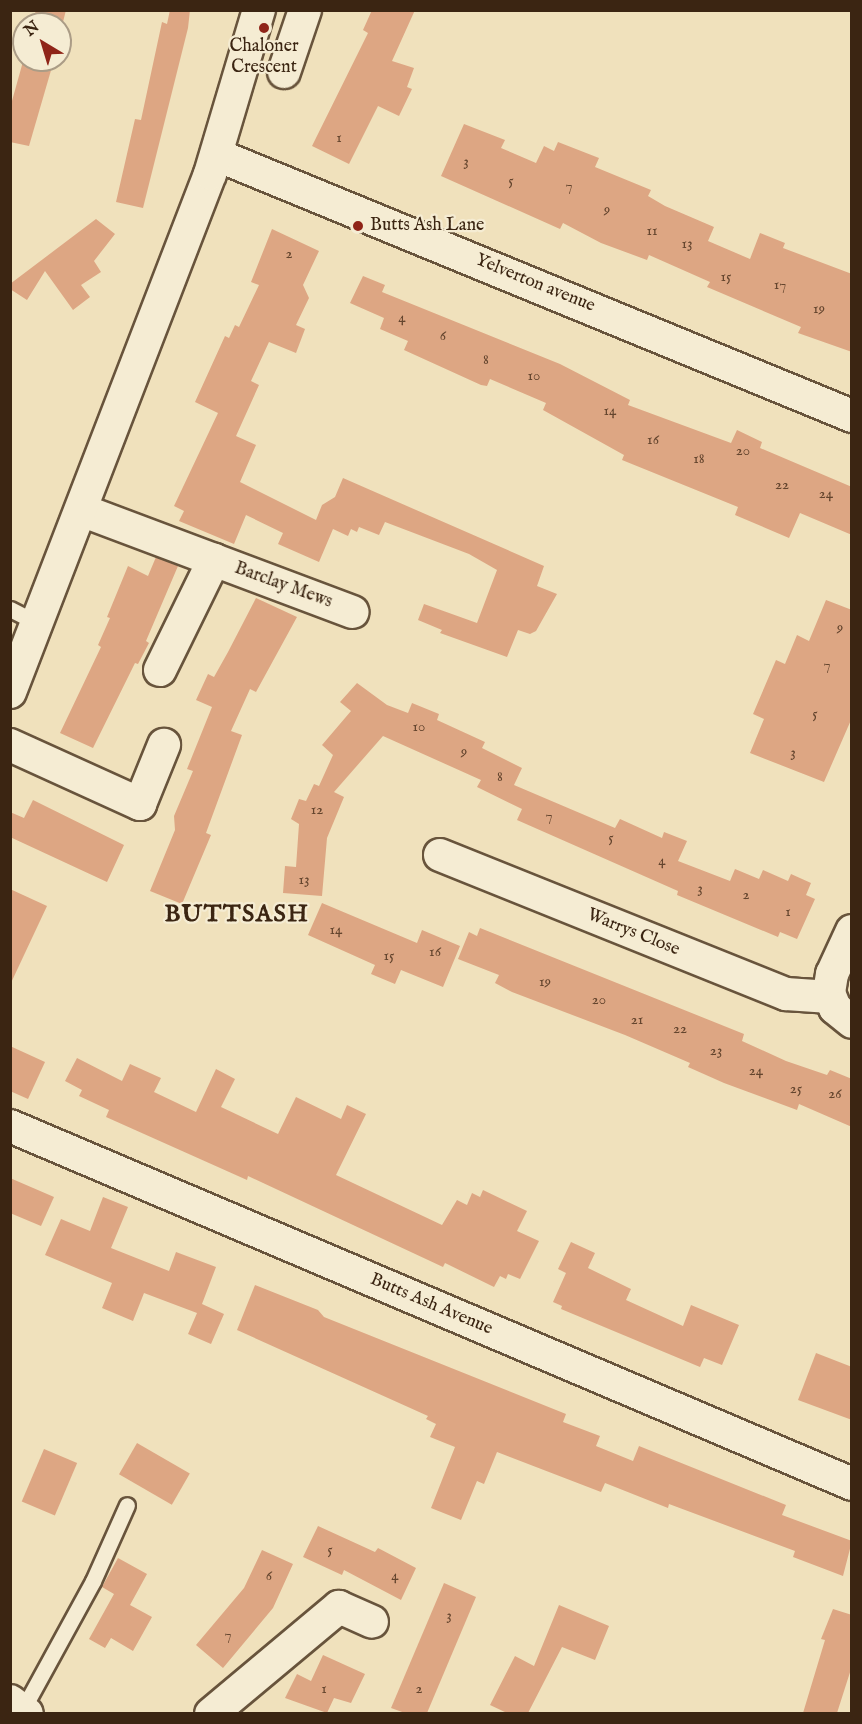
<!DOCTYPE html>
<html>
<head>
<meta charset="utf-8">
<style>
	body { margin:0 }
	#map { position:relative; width:862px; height:1724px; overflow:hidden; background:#f0e1bc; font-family:"IM FELL English",serif }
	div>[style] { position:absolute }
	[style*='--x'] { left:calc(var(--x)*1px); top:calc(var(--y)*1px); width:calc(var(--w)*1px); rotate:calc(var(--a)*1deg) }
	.building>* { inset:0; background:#dda683; transform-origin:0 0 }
	.roads { filter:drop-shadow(2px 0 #68543c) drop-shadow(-2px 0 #68543c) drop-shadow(0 2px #68543c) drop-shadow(0 -2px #68543c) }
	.lane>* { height:15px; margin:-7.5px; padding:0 7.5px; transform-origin:7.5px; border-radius:7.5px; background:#f5ecd3 }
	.street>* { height:32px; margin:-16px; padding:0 16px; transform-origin:16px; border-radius:16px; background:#f5ecd3 }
	.dots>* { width:16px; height:16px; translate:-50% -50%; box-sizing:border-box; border:3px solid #f5ecd3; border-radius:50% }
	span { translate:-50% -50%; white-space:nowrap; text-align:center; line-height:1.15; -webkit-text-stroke:4.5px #f5ecd3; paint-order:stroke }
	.number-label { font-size:15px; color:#64452e }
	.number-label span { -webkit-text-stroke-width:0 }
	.poi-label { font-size:18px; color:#3b2512 }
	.left { translate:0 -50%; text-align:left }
	.street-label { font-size:18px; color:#3b2512 }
	.district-label { font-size:24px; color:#3b2512; font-weight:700; letter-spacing:1.5px }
	.frame { position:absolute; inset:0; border:12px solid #3b2512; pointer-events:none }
	.north { position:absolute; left:12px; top:12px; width:60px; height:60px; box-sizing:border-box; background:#f5ecd3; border:2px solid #ab9c86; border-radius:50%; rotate:322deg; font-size:16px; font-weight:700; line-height:24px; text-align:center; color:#3b2512 }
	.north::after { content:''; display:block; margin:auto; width:21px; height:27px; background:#8f2418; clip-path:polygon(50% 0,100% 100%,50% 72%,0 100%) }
</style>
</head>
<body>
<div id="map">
	<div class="building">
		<i style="clip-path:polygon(36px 10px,66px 10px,60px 34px,60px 24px,32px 24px)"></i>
		<i style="clip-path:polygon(170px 10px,190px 10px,188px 28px,143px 208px,116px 202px,135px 119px,141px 120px,162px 22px,167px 24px)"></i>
		<i style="clip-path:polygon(372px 10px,415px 10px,392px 61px,414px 68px,407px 87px,412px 89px,399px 116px,378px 106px,349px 164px,312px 146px,368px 33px,363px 30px)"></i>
		<i style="clip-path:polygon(24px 58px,54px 60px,29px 146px,10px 142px,10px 108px)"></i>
		<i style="clip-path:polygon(464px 124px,505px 140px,501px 148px,536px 163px,544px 146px,554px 151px,558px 142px,599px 158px,595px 167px,651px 190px,648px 196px,665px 206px,714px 227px,708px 241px,750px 259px,760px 233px,785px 243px,783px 248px,852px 274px,852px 352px,798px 333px,801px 327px,707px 287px,710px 282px,649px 255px,647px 260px,601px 243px,563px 223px,560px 229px,441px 176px)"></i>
		<i style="clip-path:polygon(96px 219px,115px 234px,94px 261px,101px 272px,81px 285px,90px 297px,73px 310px,45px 271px,27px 300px,10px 289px,10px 284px)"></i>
		<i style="clip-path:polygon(272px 229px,319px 251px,303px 285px,309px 298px,296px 325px,305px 329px,296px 353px,269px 342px,251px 381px,259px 385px,236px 436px,256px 445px,240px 482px,316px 520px,322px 505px,335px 497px,343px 478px,544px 566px,537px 586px,557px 594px,536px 631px,530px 634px,518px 630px,507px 657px,440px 633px,442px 630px,418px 620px,424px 604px,477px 623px,497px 570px,469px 554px,385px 522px,379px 535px,359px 527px,357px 532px,351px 529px,348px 536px,333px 529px,319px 562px,278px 544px,283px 533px,246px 515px,234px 544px,179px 521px,184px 511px,174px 506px,218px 413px,195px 402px,225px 336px,229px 338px,235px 325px,239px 327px,259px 285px,251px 282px)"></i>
		<i style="clip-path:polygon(363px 276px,385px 285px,382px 292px,560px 364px,630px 400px,628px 405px,731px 443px,737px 430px,762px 442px,760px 448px,852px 487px,852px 535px,800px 513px,789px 538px,735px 515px,738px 507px,622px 460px,624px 455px,543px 410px,546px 403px,490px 379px,487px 386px,481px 385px,404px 350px,408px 341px,380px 329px,384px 318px,350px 303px)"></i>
		<i style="clip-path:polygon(156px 557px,178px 566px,146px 641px,149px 643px,138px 664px,135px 663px,93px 748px,60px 733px,101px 647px,98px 645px,110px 618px,107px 617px,128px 566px,148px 576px)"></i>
		<i style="clip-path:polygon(256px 598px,297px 617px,256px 692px,250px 689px,231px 731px,242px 735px,206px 833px,211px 835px,182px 904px,150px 891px,175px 830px,174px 816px,193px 771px,187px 769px,212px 707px,196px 700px,208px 674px,214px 677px,228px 652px)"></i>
		<i style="clip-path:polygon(826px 600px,852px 610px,852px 707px,851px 720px,824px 782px,750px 753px,764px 719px,753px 714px,776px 660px,785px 664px,797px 635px,809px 641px)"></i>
		<i style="clip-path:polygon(357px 683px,387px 705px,408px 713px,412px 703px,439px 714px,437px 720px,485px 742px,482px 748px,522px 768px,514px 785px,615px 828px,620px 819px,662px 838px,664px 832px,687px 841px,678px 861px,730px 881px,735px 869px,759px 879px,763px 870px,788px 881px,791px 874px,811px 883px,806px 895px,815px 899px,797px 939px,780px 932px,778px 937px,677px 895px,678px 891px,517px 820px,522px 809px,477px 787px,481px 780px,383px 736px,334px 792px,344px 797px,327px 838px,322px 896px,283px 893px,285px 866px,296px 867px,299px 824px,291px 819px,299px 799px,306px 801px,314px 784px,319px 786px,333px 755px,322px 745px,351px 711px,340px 702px)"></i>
		<i style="clip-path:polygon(33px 800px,124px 845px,107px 882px,10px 837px,10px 812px,24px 818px)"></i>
		<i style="clip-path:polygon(10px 889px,47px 906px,10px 985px)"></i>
		<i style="clip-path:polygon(322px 903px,417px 943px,422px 930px,460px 946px,443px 987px,401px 970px,395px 984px,371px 974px,375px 965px,308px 935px)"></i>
		<i style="clip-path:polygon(480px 928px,744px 1034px,742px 1041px,786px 1061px,827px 1075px,830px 1070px,852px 1079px,852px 1127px,799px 1104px,797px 1110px,724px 1083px,688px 1067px,690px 1063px,625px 1035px,512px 992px,495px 983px,499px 975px,458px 959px,469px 932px,477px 936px)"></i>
		<i style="clip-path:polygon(10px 1046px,45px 1062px,28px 1099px,10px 1091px)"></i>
		<i style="clip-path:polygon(77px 1058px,122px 1081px,130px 1064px,161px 1078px,154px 1092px,196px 1112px,216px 1069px,235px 1079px,221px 1107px,278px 1134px,296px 1097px,341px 1119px,347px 1105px,366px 1114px,336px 1175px,442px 1225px,457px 1200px,467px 1205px,472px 1193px,480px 1197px,483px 1190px,527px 1211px,517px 1231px,539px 1241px,520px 1279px,508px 1274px,506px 1279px,500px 1276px,494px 1287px,445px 1263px,443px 1267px,248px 1176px,247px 1180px,106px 1117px,109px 1110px,79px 1096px,82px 1090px,65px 1081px)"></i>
		<i style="clip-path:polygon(10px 1178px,54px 1197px,41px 1226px,10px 1213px)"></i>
		<i style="clip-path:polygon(103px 1197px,128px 1207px,111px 1248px,169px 1271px,176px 1252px,216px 1267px,202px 1304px,224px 1314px,211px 1344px,188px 1334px,197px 1313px,144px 1293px,133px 1321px,102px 1308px,112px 1283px,45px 1255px,61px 1219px,90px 1231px)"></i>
		<i style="clip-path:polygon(571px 1242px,595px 1253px,588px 1268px,631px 1289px,626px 1300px,683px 1326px,691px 1305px,739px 1325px,722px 1365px,704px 1358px,700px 1367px,561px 1309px,562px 1306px,553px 1302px,566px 1273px,558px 1269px)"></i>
		<i style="clip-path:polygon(255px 1285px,318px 1310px,324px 1317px,566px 1414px,563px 1422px,600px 1436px,596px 1446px,633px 1461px,639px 1446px,786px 1505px,782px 1515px,852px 1541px,843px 1576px,793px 1557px,795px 1551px,669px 1504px,668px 1508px,605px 1483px,601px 1492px,497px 1452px,484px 1484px,477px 1481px,461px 1520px,431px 1508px,455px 1447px,430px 1437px,436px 1424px,426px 1419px,428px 1416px,237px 1330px)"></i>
		<i style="clip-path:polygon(816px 1353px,852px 1367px,852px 1420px,798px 1400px)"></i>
		<i style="left:137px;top:1443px;width:61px;height:36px;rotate:30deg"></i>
		<i style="left:44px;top:1449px;width:36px;height:57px;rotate:23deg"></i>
		<i style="clip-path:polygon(318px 1526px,375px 1552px,378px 1548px,416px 1568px,401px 1600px,344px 1570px,342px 1575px,303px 1557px)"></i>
		<i style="clip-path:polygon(262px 1550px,293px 1564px,273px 1608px,223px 1668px,196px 1645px,244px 1588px)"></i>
		<i style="clip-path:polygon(118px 1558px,147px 1574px,130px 1605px,152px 1617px,133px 1651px,111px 1638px,105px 1648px,89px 1639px,114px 1594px,102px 1587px)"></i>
		<i style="clip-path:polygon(444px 1583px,476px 1597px,427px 1713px,405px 1713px,391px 1708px)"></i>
		<i style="clip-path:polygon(559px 1605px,609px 1626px,595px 1660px,562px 1647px,528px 1713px,507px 1713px,490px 1705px,515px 1656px,534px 1666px)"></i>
		<i style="clip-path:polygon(833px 1609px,852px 1615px,852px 1666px,837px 1713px,803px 1713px,825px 1640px,821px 1639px)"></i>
		<i style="clip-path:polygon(323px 1655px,365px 1674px,351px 1703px,334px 1698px,327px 1713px,285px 1698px,297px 1674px,311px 1681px)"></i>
	</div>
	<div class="roads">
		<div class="lane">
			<i style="--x:10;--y:609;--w:31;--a:27"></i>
			<i style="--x:23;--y:1709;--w:146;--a:-61.3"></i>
			<i style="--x:93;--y:1581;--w:83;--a:-65.9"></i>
		</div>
		<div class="street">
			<i style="--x:284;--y:72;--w:65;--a:-71.3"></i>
			<i style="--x:217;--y:155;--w:687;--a:22.34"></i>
			<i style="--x:81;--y:510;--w:290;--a:20.6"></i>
			<i style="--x:160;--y:670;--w:123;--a:-63.9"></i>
			<i style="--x:10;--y:692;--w:555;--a:-68.89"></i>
			<i style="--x:210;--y:174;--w:171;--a:-73.4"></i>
			<i style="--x:10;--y:745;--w:143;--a:24.4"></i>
			<i style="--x:140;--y:804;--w:64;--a:-67.9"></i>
			<i style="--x:440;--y:855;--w:373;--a:21.9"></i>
			<i style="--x:786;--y:994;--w:44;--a:3.9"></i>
			<i style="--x:852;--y:931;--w:47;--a:114.9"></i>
			<i style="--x:832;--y:974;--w:19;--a:99"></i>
			<i style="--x:829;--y:993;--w:16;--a:68"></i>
			<i style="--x:835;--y:1008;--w:22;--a:39"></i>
			<i style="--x:10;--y:1126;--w:915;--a:23.03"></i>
			<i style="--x:10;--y:1701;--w:21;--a:37"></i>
			<i style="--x:211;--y:1714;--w:167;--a:-39.9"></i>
			<i style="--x:339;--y:1607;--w:36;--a:24"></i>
		</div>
	</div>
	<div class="dots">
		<i style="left:264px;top:28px;background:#8f2418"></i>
		<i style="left:358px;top:226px;background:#8f2418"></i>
	</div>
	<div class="number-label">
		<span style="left:339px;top:138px">1</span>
		<span style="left:466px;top:162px">3</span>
		<span style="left:511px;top:181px">5</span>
		<span style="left:569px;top:186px">7</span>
		<span style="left:607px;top:210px">9</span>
		<span style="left:652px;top:231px">11</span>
		<span style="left:687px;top:244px">13</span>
		<span style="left:289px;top:254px">2</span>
		<span style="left:726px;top:277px">15</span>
		<span style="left:780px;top:285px">17</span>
		<span style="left:819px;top:309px">19</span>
		<span style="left:402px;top:318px">4</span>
		<span style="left:443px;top:336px">6</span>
		<span style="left:486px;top:360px">8</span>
		<span style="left:534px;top:376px">10</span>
		<span style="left:610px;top:411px">14</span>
		<span style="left:653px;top:440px">16</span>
		<span style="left:743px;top:451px">20</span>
		<span style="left:699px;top:459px">18</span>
		<span style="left:782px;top:485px">22</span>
		<span style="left:826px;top:494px">24</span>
		<span style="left:840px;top:628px">9</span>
		<span style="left:827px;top:665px">7</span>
		<span style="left:815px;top:714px">5</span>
		<span style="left:419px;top:727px">10</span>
		<span style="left:464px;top:752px">9</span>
		<span style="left:793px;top:753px">3</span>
		<span style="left:500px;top:777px">8</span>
		<span style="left:317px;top:810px">12</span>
		<span style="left:549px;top:816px">7</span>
		<span style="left:611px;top:838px">5</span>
		<span style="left:662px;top:861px">4</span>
		<span style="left:304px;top:880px">13</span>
		<span style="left:700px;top:889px">3</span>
		<span style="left:746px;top:895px">2</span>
		<span style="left:788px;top:912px">1</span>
		<span style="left:336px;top:930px">14</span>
		<span style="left:435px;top:952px">16</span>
		<span style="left:389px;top:956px">15</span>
		<span style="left:545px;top:982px">19</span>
		<span style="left:599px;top:1000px">20</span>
		<span style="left:637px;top:1020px">21</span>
		<span style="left:680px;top:1029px">22</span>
		<span style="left:716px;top:1051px">23</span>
		<span style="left:756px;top:1071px">24</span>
		<span style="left:796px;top:1089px">25</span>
		<span style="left:835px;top:1094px">26</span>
		<span style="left:330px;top:1550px">5</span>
		<span style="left:269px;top:1576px">6</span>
		<span style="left:395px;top:1576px">4</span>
		<span style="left:449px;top:1616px">3</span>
		<span style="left:228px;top:1635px">7</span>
		<span style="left:324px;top:1689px">1</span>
		<span style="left:419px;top:1689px">2</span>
	</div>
	<div class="poi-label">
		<span style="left:264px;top:58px">Chaloner<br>Crescent</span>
		<span class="left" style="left:370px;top:226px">Butts Ash Lane</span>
	</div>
	<div class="street-label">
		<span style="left:535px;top:284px;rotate:22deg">Yelverton avenue</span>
		<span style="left:283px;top:586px;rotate:20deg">Barclay Mews</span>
		<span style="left:633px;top:933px;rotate:22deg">Warrys Close</span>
		<span style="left:431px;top:1305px;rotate:23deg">Butts Ash Avenue</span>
	</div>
	<div class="district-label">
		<span style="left:237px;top:915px">BUTTSASH</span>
	</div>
	<div class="frame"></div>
	<div class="north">N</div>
</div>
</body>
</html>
